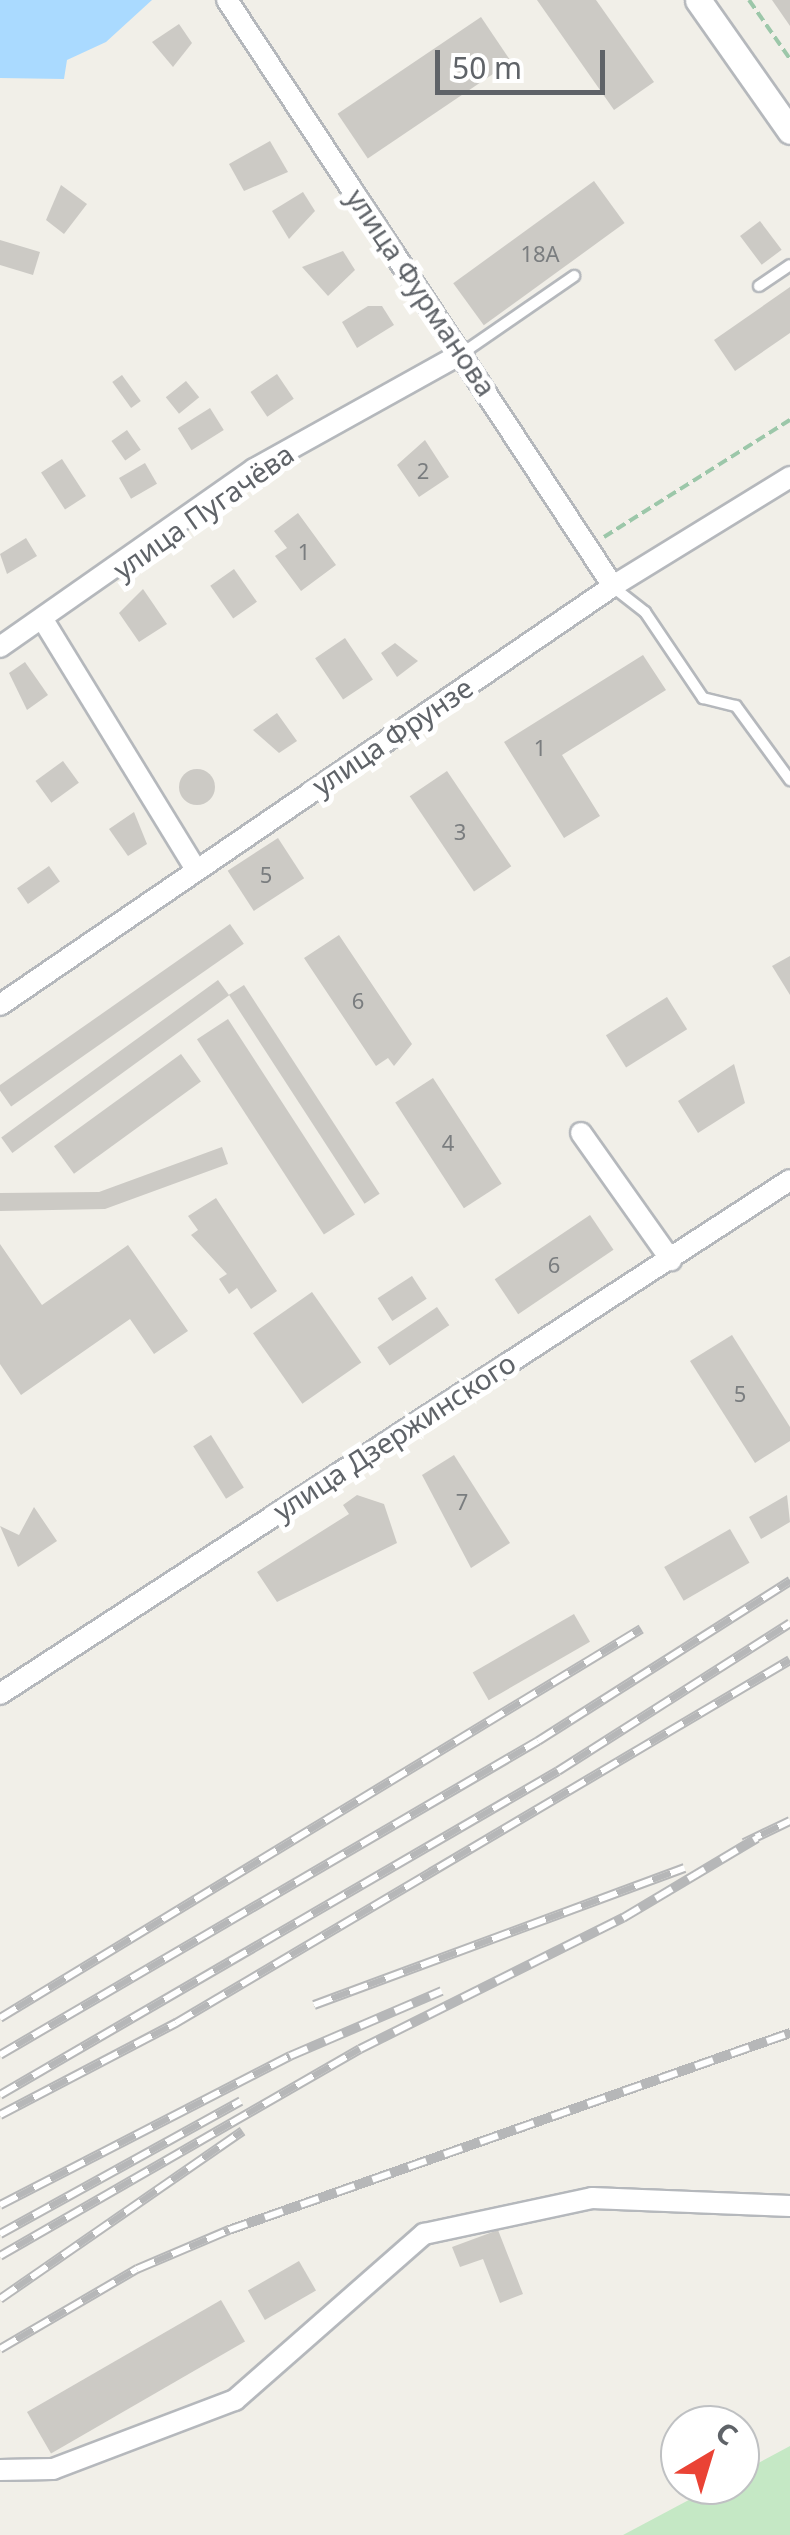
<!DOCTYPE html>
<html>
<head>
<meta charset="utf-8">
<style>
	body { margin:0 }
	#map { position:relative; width:790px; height:2535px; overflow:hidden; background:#f1efe8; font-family:"Noto Sans",sans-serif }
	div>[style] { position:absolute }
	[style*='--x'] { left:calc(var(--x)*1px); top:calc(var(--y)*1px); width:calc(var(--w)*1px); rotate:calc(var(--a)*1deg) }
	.green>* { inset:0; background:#c5e8c5 }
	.water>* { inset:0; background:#aadaff }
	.building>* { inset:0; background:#cccac5; transform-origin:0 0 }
	.round { border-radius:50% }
	.path>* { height:4px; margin-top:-2px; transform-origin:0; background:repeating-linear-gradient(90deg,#9cc7a9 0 10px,transparent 0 15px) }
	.roads { filter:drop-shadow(2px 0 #b5b8bc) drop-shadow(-2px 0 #b5b8bc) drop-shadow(0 2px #b5b8bc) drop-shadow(0 -2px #b5b8bc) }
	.service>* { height:10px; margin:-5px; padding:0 5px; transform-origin:5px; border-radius:5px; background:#fff }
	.minor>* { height:20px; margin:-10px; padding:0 10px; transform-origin:10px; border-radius:10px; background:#fff }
	.tertiary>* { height:25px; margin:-12.5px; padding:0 12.5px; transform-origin:12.5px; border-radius:12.5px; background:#fff }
	.rail>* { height:10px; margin-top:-5px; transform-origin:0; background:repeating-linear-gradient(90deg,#fff 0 19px,#b6b7b8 0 38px); box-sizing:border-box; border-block:2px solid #b6b7b8 }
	span { translate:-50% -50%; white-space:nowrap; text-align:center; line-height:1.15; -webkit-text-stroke:10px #fff; paint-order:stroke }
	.number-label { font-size:22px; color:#7a7d7f }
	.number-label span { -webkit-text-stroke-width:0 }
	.street-label { font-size:28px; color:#5f6368 }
	.north { position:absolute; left:660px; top:2405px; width:100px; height:100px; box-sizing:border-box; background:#fff; border:2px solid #bfc1c3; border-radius:50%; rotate:38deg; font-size:28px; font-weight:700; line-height:40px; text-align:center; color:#5f6368 }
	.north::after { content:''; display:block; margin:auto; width:35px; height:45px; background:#ea4335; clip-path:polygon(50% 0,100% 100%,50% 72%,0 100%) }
	.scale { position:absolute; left:435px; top:50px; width:170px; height:45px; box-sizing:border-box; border:5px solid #5f6368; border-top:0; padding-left:12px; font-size:30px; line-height:35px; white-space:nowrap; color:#5f6368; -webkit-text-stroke:8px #fff; paint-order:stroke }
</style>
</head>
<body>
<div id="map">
	<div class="green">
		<i style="clip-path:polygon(790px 2446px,790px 2535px,623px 2535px,717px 2485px,740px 2485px,740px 2473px)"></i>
	</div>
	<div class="water">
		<i style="clip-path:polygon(0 0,152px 0,106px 42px,67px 60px,64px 79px,0 78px)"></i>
	</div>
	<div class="building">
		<i style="clip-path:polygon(537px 0,596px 0,654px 82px,614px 110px)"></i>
		<i style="clip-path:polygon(772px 0,790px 0,790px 26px)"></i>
		<i style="left:481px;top:17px;width:54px;height:173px;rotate:56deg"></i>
		<i style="clip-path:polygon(179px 24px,192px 43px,173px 67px,152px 42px)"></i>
		<i style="clip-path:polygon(270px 141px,288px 172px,244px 191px,229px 164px)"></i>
		<i style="left:594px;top:181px;width:52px;height:174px;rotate:54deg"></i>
		<i style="clip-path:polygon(61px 185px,87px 204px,64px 234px,46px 220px)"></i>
		<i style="clip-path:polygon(303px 192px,315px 211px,289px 239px,272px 211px)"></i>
		<i style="left:760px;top:221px;width:36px;height:25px;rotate:53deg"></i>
		<i style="clip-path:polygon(0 240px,40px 252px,33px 275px,0 265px)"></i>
		<i style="clip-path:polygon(343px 251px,355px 270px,328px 296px,302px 267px)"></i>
		<i style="clip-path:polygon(790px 287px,790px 333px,735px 371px,714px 340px)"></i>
		<i style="clip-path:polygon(368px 306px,382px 306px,394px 325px,357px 348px,342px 322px)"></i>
		<i style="left:277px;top:374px;width:30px;height:32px;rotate:56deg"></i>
		<i style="left:122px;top:375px;width:32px;height:12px;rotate:54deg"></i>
		<i style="left:186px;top:381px;width:21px;height:26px;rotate:51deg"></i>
		<i style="left:210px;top:408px;width:26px;height:38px;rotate:58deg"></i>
		<i style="left:127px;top:430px;width:24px;height:19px;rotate:55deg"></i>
		<i style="clip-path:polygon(425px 440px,449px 477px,419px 497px,397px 465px)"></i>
		<i style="left:62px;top:459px;width:44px;height:25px;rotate:57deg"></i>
		<i style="left:145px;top:463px;width:24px;height:30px;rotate:60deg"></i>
		<i style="clip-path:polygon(298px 513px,336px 565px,301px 591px,275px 556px,287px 548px,274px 531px)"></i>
		<i style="clip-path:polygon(26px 538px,37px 556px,7px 574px,0 554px)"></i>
		<i style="left:234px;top:569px;width:40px;height:29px;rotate:55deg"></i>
		<i style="clip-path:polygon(143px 589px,167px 624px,139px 642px,119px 613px)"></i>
		<i style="left:345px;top:638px;width:50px;height:36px;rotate:56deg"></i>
		<i style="clip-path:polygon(395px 643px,418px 661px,397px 677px,381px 653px)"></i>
		<i style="clip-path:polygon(643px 655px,666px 690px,562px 755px,600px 816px,564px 838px,504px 742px)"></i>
		<i style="clip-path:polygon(25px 662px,48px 695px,27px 710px,9px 673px)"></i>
		<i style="clip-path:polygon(277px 713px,297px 741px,279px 753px,253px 730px)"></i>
		<i style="left:63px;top:761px;width:27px;height:34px;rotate:54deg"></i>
		<i class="round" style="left:179px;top:769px;width:36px;height:36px"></i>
		<i style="left:447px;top:771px;width:115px;height:45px;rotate:56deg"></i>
		<i style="clip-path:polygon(134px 812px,147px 844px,128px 856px,109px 829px)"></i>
		<i style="left:278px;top:838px;width:48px;height:60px;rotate:57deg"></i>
		<i style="left:49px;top:866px;width:19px;height:39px;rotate:55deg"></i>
		<i style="left:230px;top:924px;width:24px;height:284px;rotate:55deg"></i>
		<i style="clip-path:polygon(339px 935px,412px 1044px,394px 1066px,388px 1058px,376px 1066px,304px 958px)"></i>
		<i style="clip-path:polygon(790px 956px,790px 995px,772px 966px)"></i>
		<i style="left:218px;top:980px;width:19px;height:268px;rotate:54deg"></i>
		<i style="left:244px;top:985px;width:249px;height:18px;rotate:57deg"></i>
		<i style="left:667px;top:997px;width:38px;height:72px;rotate:58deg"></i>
		<i style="left:228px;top:1019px;width:233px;height:37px;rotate:57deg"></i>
		<i style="left:181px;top:1054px;width:34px;height:157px;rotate:54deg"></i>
		<i style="clip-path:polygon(734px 1064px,745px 1103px,698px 1133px,678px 1101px)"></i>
		<i style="left:433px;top:1078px;width:126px;height:45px;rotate:57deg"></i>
		<i style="clip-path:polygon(222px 1147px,228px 1164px,105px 1209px,0 1211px,0 1193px,99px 1192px)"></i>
		<i style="clip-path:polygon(216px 1198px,277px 1291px,251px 1309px,237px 1288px,229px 1294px,219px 1279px,227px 1274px,191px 1235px,198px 1230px,188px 1216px)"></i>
		<i style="left:590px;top:1215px;width:42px;height:115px;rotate:56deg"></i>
		<i style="clip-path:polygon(0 1244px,42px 1305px,128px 1245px,188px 1331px,154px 1354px,130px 1319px,21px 1395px,0 1364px)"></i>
		<i style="left:412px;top:1276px;width:27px;height:41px;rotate:57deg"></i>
		<i style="left:312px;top:1292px;width:86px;height:72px;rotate:55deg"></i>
		<i style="left:437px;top:1307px;width:22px;height:72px;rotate:56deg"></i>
		<i style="clip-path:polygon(732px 1335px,790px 1427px,790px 1441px,755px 1463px,690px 1361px)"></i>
		<i style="left:211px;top:1435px;width:62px;height:21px;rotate:58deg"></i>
		<i style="clip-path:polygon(454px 1455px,510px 1543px,471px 1568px,422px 1475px)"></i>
		<i style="clip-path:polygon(357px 1495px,384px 1504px,397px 1543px,277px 1602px,257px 1572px,349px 1514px,343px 1505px)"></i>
		<i style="clip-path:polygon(787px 1495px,790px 1522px,761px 1539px,749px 1517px)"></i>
		<i style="clip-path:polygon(34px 1507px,57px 1541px,18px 1567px,0 1526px,19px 1535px)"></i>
		<i style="left:730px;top:1529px;width:39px;height:76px;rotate:60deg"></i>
		<i style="left:574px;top:1614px;width:32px;height:117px;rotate:60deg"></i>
		<i style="clip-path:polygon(498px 2230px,523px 2294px,500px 2303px,483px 2259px,460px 2267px,452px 2247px)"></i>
		<i style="left:299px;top:2261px;width:34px;height:59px;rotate:60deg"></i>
		<i style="left:221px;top:2300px;width:48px;height:224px;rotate:60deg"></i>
	</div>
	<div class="path">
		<i style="--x:749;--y:0;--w:72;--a:55.2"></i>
		<i style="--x:604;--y:537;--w:220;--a:-32.2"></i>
	</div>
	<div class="roads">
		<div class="service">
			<i style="--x:759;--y:286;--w:37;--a:-34"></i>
			<i style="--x:464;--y:352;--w:134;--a:-34.6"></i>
			<i style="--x:613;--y:587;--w:41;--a:38"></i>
			<i style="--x:645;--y:612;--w:104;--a:56"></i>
			<i style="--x:703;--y:698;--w:34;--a:14"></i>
			<i style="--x:736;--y:706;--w:92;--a:53.9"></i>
		</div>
		<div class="minor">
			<i style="--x:227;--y:0;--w:702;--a:56.63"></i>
			<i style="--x:45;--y:623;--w:289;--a:58.5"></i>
			<i style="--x:0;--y:647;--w:310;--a:-35"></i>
			<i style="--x:254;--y:469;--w:240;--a:-29.1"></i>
			<i style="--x:0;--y:1005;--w:743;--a:-34.35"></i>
			<i style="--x:613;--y:586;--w:208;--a:-31.6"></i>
			<i style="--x:581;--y:1133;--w:156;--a:54.7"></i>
			<i style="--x:0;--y:1694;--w:942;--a:-33.05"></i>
			<i style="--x:0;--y:2470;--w:53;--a:-1.1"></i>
			<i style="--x:53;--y:2469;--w:195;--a:-20.8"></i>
			<i style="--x:235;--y:2400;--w:252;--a:-41.3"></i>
			<i style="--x:424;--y:2234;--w:172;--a:-12.1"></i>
			<i style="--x:592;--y:2198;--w:198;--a:2.3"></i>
		</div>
		<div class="tertiary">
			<i style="--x:698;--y:0;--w:160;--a:54.9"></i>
		</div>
	</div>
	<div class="rail">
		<i style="--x:744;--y:1843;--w:51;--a:-25.6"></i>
		<i style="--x:314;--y:2005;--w:395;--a:-20.3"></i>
		<i style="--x:0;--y:2018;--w:750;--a:-31.25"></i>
		<i style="--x:0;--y:2055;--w:623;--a:-30.27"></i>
		<i style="--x:538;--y:1741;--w:299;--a:-32.4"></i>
		<i style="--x:0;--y:2095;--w:645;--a:-30.14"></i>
		<i style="--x:558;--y:1771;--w:275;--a:-32.5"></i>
		<i style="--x:0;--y:2115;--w:199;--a:-27.6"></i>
		<i style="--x:176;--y:2023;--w:713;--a:-30.59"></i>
		<i style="--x:0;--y:2205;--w:326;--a:-27.2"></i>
		<i style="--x:290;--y:2056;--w:165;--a:-23.2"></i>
		<i style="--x:0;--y:2234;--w:275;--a:-28.9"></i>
		<i style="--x:0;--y:2256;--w:415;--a:-29.9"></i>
		<i style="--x:360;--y:2049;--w:294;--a:-26.5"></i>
		<i style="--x:623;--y:1918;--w:156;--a:-30.8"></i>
		<i style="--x:0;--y:2299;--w:295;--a:-34.7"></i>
		<i style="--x:0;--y:2349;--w:159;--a:-30.3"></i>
		<i style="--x:137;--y:2269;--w:100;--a:-23"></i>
		<i style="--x:229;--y:2230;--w:595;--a:-19.35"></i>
	</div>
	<div class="number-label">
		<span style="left:540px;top:254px">18А</span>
		<span style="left:423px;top:471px">2</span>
		<span style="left:304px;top:552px">1</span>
		<span style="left:540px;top:748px">1</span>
		<span style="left:460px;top:832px">3</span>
		<span style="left:266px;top:875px">5</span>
		<span style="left:358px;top:1001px">6</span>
		<span style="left:448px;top:1143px">4</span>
		<span style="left:554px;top:1265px">6</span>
		<span style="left:740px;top:1394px">5</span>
		<span style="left:462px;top:1502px">7</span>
	</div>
	<div class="street-label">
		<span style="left:422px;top:292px;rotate:56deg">улица Фурманова</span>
		<span style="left:203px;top:511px;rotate:-35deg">улица Пугачёва</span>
		<span style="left:392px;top:736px;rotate:-34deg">улица Фрунзе</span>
		<span style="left:394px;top:1436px;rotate:-33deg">улица Дзержинского</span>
	</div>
	<div class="north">С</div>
	<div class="scale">50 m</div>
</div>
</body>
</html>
